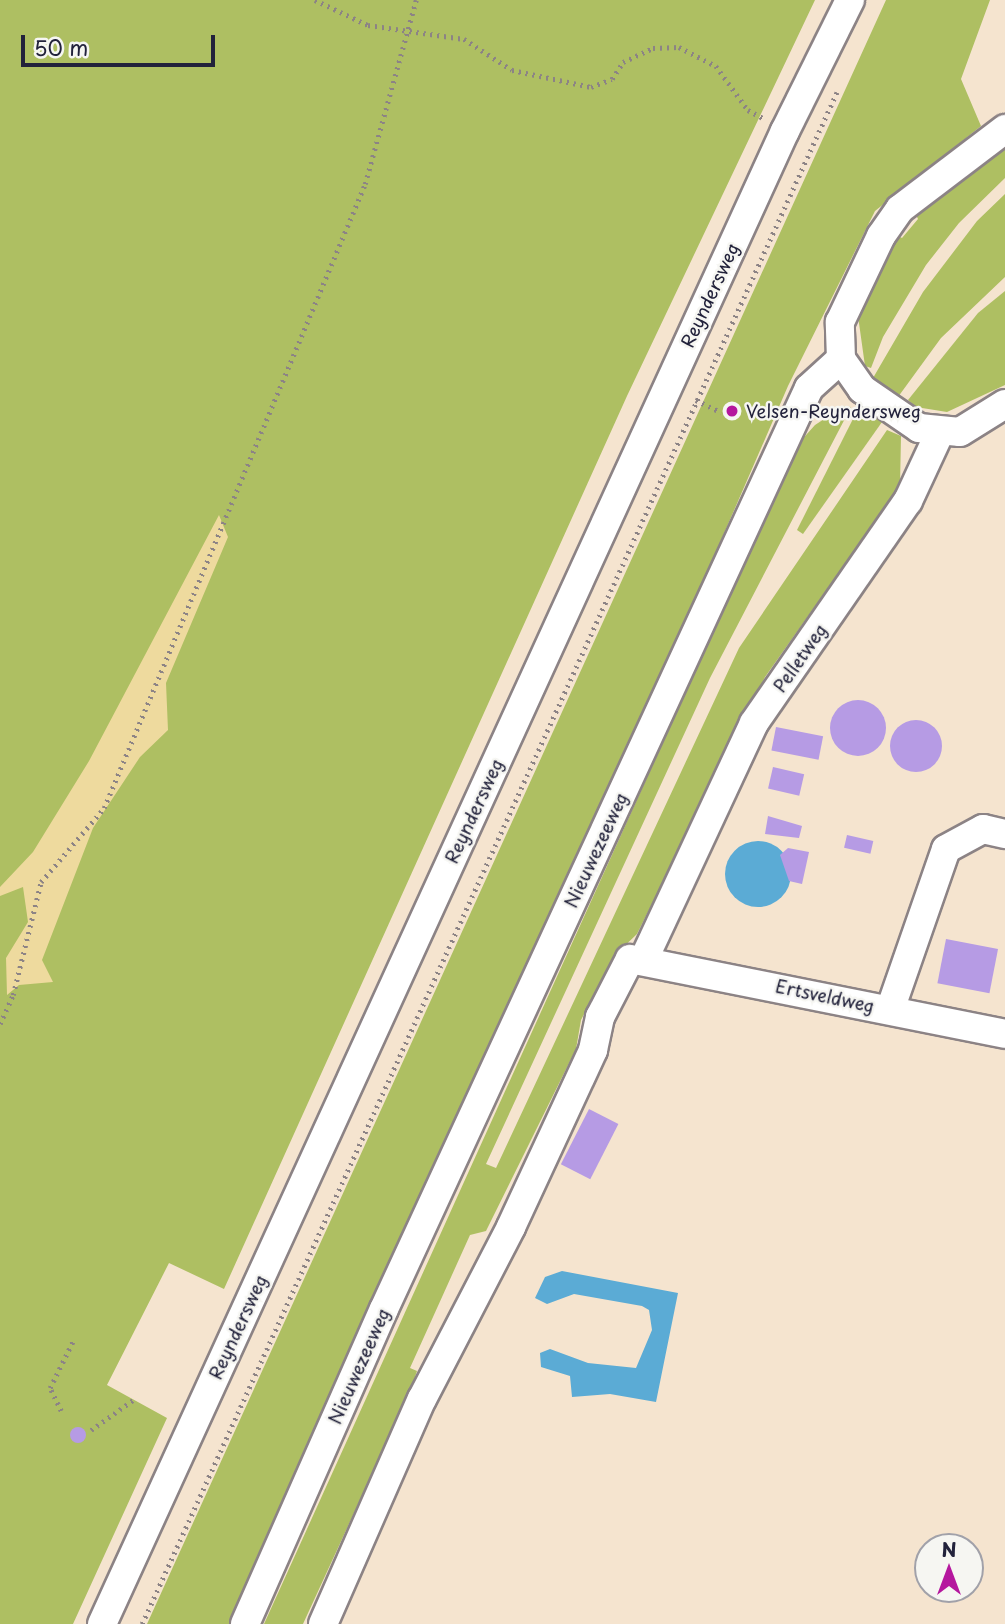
<!DOCTYPE html>
<html>
<head>
<meta charset="utf-8">
<style>
	body { margin:0 }
	#map { position:relative; width:1005px; height:1624px; overflow:hidden; background:#f5e4cf; font-family:"Playpen Sans",sans-serif }
	div>[style] { position:absolute }
	[style*='--x'] { left:calc(var(--x)*1px); top:calc(var(--y)*1px); width:calc(var(--w)*1px); rotate:calc(var(--a)*1deg) }
	.green>* { inset:0; background:#aebf62 }
	.sand>* { inset:0; background:#eeda9e }
	.water>* { inset:0; background:#5babd5 }
	.round { border-radius:50% }
	.building>* { inset:0; background:#b69be4; transform-origin:0 0 }
	.path>* { height:4.5px; margin-top:-2.25px; transform-origin:0; background:repeating-linear-gradient(90deg,#8c8385 0 2px,transparent 0 7px) }
	.roads { filter:drop-shadow(2px 0 #8c8385) drop-shadow(-2px 0 #8c8385) drop-shadow(0 2px #8c8385) drop-shadow(0 -2px #8c8385) }
	.minor>* { height:28px; margin:-14px; padding:0 14px; transform-origin:14px; border-radius:14px; background:#fff }
	.dots>* { width:19px; height:19px; translate:-50% -50%; box-sizing:border-box; border:4px solid #f6f6f2; border-radius:50% }
	span { translate:-50% -50%; white-space:nowrap; text-align:center; line-height:1.15; -webkit-text-stroke:5px #f6f6f2; paint-order:stroke }
	.street-label { font-size:18px; color:#22223b }
	.poi-label { font-size:18px; color:#22223b }
	.left { translate:0 -50%; text-align:left }
	.north { position:absolute; left:914px; top:1533px; width:70px; height:70px; box-sizing:border-box; background:#f6f6f2; border:2px solid #a1a1a9; border-radius:50%; rotate:0deg; font-size:19px; font-weight:700; line-height:28px; text-align:center; color:#22223b }
	.north::after { content:''; display:block; margin:auto; width:24px; height:32px; background:#b5179e; clip-path:polygon(50% 0,100% 100%,50% 72%,0 100%) }
	.scale { position:absolute; left:21px; top:35px; width:194px; height:32px; box-sizing:border-box; border:4px solid #22223b; border-top:0; padding-left:9px; font-size:21px; line-height:24px; white-space:nowrap; color:#22223b; -webkit-text-stroke:5px #f6f6f2; paint-order:stroke }
</style>
</head>
<body>
<div id="map">
	<div class="green">
		<i style="clip-path:polygon(0 0,815px 0,627px 396px,224px 1289px,169px 1263px,107px 1385px,167px 1418px,73px 1624px,0 1624px)"></i>
		<i style="clip-path:polygon(886px 0,990px 0,961px 79px,981px 126px,875px 211px,788px 386px,656px 690px,230px 1624px,147px 1624px)"></i>
		<i style="clip-path:polygon(1005px 146px,1005px 178px,959px 223px,926px 265px,883px 337px,871px 368px,865px 366px,858px 316px,898px 236px,902px 238px,918px 219px,916px 215px)"></i>
		<i style="clip-path:polygon(1005px 194px,1005px 277px,941px 338px,898px 397px,873px 378px,923px 292px,977px 221px)"></i>
		<i style="clip-path:polygon(1005px 291px,1005px 385px,947px 412px,916px 407px,908px 400px,978px 313px)"></i>
		<i style="clip-path:polygon(844px 406px,851px 407px,710px 678px,486px 1164px,496px 1168px,739px 648px,887px 430px,901px 436px,900px 486px,765px 677px,637px 934px,614px 956px,581px 1020px,576px 1049px,486px 1231px,470px 1235px,410px 1368px,417px 1371px,411px 1389px,303px 1624px,264px 1624px,783px 477px,798px 444px,815px 425px)"></i>
		<i style="clip-path:polygon(859px 407px,882px 422px,803px 534px,797px 530px)"></i>
	</div>
	<div class="sand">
		<i style="clip-path:polygon(219px 515px,228px 537px,166px 683px,168px 730px,140px 757px,93px 828px,42px 960px,53px 982px,19px 985px,7px 995px,6px 958px,28px 922px,23px 887px,0 896px,0 887px,33px 852px,89px 761px)"></i>
	</div>
	<div class="water">
		<i class="round" style="left:725px;top:841px;width:66px;height:66px"></i>
		<i style="clip-path:polygon(562px 1271px,678px 1293px,656px 1402px,610px 1394px,572px 1397px,570px 1376px,541px 1367px,540px 1353px,550px 1349px,588px 1363px,636px 1368px,652px 1330px,649px 1310px,642px 1306px,574px 1294px,547px 1304px,535px 1298px,545px 1277px)"></i>
	</div>
	<div class="building">
		<i style="left:729px;top:402px;width:13px;height:13px;rotate:27deg"></i>
		<i class="round" style="left:830px;top:700px;width:56px;height:56px"></i>
		<i class="round" style="left:890px;top:720px;width:52px;height:52px"></i>
		<i style="left:776px;top:727px;width:48px;height:24px;rotate:11deg"></i>
		<i style="left:773px;top:767px;width:32px;height:22px;rotate:13deg"></i>
		<i style="clip-path:polygon(768px 816px,802px 826px,799px 838px,765px 834px)"></i>
		<i style="left:847px;top:835px;width:27px;height:13px;rotate:13deg"></i>
		<i style="clip-path:polygon(788px 848px,809px 852px,802px 884px,789px 881px,780px 855px)"></i>
		<i style="left:946px;top:939px;width:53px;height:45px;rotate:11deg"></i>
		<i style="left:589px;top:1109px;width:33px;height:62px;rotate:27deg"></i>
		<i class="round" style="left:70px;top:1427px;width:16px;height:16px"></i>
	</div>
	<div class="path">
		<i style="--x:315;--y:0;--w:59;--a:25.3"></i>
		<i style="--x:368;--y:25;--w:97;--a:8.3"></i>
		<i style="--x:464;--y:39;--w:57;--a:32.9"></i>
		<i style="--x:512;--y:70;--w:81;--a:12.1"></i>
		<i style="--x:591;--y:87;--w:22;--a:-21"></i>
		<i style="--x:612;--y:79;--w:20;--a:-57"></i>
		<i style="--x:623;--y:62;--w:33;--a:-25"></i>
		<i style="--x:653;--y:48;--w:26;--a:-2"></i>
		<i style="--x:679;--y:47;--w:42;--a:27.2"></i>
		<i style="--x:716;--y:66;--w:54;--a:54"></i>
		<i style="--x:748;--y:110;--w:17;--a:28"></i>
		<i style="--x:696;--y:400;--w:28;--a:26"></i>
		<i style="--x:0;--y:1024;--w:32;--a:-66"></i>
		<i style="--x:13;--y:995;--w:116;--a:-76.1"></i>
		<i style="--x:41;--y:882;--w:97;--a:-49.6"></i>
		<i style="--x:104;--y:808;--w:676;--a:-67.3"></i>
		<i style="--x:365;--y:184;--w:191;--a:-74.5"></i>
		<i style="--x:61;--y:1411;--w:25;--a:-116"></i>
		<i style="--x:50;--y:1388;--w:52;--a:-63.9"></i>
		<i style="--x:91;--y:1430;--w:52;--a:-35.5"></i>
		<i style="--x:142;--y:1624;--w:1682;--a:-65.6"></i>
	</div>
	<div class="roads">
		<div class="minor">
			<i style="--x:841;--y:359;--w:37;--a:55"></i>
			<i style="--x:862;--y:389;--w:69;--a:34.4"></i>
			<i style="--x:919;--y:428;--w:41;--a:5.6"></i>
			<i style="--x:960;--y:432;--w:53;--a:-31.9"></i>
			<i style="--x:644;--y:959;--w:260;--a:-65"></i>
			<i style="--x:754;--y:723;--w:270;--a:-55.3"></i>
			<i style="--x:908;--y:501;--w:76;--a:-65.1"></i>
			<i style="--x:890;--y:1010;--w:170;--a:-70.8"></i>
			<i style="--x:946;--y:849;--w:42;--a:-28.4"></i>
			<i style="--x:983;--y:829;--w:23;--a:13"></i>
			<i style="--x:102;--y:1624;--w:1642;--a:-65.42"></i>
			<i style="--x:785;--y:131;--w:146;--a:-63.6"></i>
			<i style="--x:245;--y:1624;--w:344;--a:-66.2"></i>
			<i style="--x:384;--y:1309;--w:1014;--a:-65.23"></i>
			<i style="--x:809;--y:388;--w:43;--a:-42.2"></i>
			<i style="--x:841;--y:359;--w:37;--a:-92"></i>
			<i style="--x:840;--y:322;--w:95;--a:-64.5"></i>
			<i style="--x:881;--y:236;--w:33;--a:-55"></i>
			<i style="--x:900;--y:209;--w:132;--a:-37.3"></i>
			<i style="--x:323;--y:1624;--w:246;--a:-66.3"></i>
			<i style="--x:422;--y:1399;--w:194;--a:-62.6"></i>
			<i style="--x:511;--y:1227;--w:195;--a:-65.1"></i>
			<i style="--x:593;--y:1050;--w:34;--a:-78"></i>
			<i style="--x:600;--y:1017;--w:65;--a:-62.7"></i>
			<i style="--x:630;--y:959;--w:382;--a:11.3"></i>
		</div>
	</div>
	<div class="dots">
		<i style="left:732px;top:411px;background:#b5179e"></i>
	</div>
	<div class="street-label">
		<span style="left:710px;top:295px;rotate:-65deg">Reyndersweg</span>
		<span style="left:800px;top:658px;rotate:-55deg">Pelletweg</span>
		<span style="left:474px;top:811px;rotate:-65deg">Reyndersweg</span>
		<span style="left:596px;top:850px;rotate:-65deg">Nieuwezeeweg</span>
		<span style="left:825px;top:996px;rotate:12deg">Ertsveldweg</span>
		<span style="left:238px;top:1327px;rotate:-65deg">Reyndersweg</span>
		<span style="left:359px;top:1366px;rotate:-66deg">Nieuwezeeweg</span>
	</div>
	<div class="poi-label">
		<span class="left" style="left:746px;top:411px">Velsen-Reyndersweg</span>
	</div>
	<div class="north">N</div>
	<div class="scale">50 m</div>
</div>
</body>
</html>
